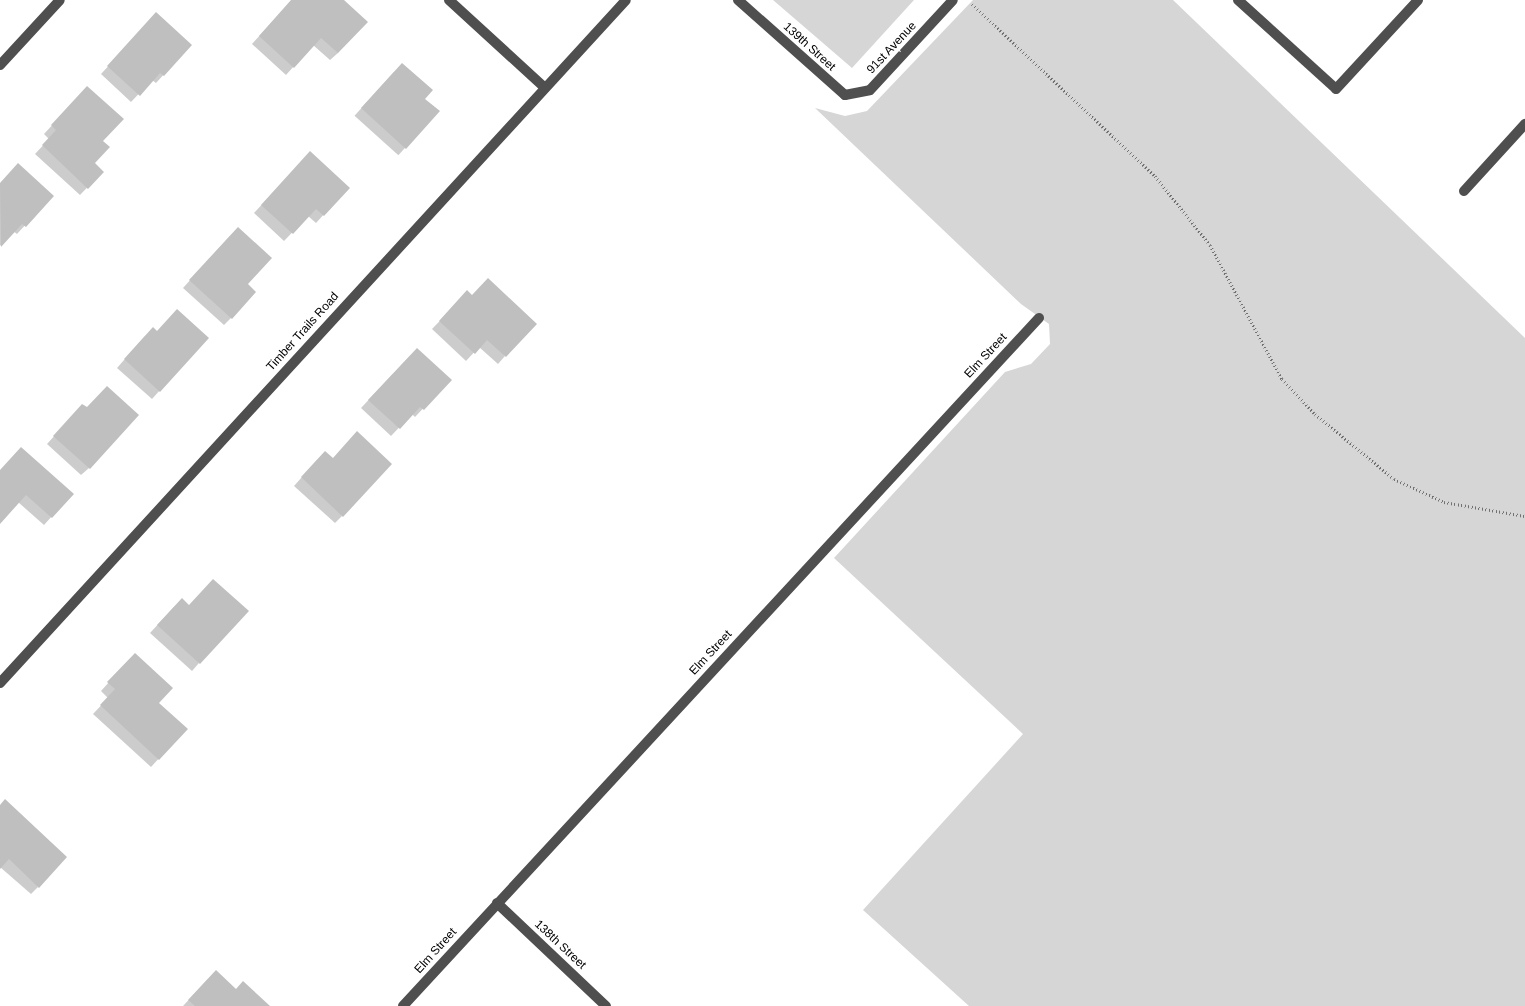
<!DOCTYPE html>
<html>
<head>
<meta charset="utf-8">
<style>
	body { margin:0 }
	#map { position:relative; width:1525px; height:1006px; overflow:hidden; background:#fff; font-family:Helvetica,sans-serif }
	div>[style] { position:absolute }
	[style*='--x'] { left:calc(var(--x)*1px); top:calc(var(--y)*1px); width:calc(var(--w)*1px); rotate:calc(var(--a)*1deg) }
	.green>* { inset:0; background:#d6d6d6 }
	.shadow>* { inset:0; background:#0003; transform-origin:0 0 }
	.building>* { inset:0; background:#bfbfbf }
	.path>* { height:3px; margin-top:-1.5px; transform-origin:0; background:repeating-linear-gradient(90deg,#717171 0 1px,transparent 0 3.5px) }
	.lane>* { height:10px; margin:-5px; padding:0 5px; transform-origin:5px; border-radius:5px; background:#4f4f4f }
	.street>* { height:10px; margin:-5px; padding:0 5px; transform-origin:5px; border-radius:5px; background:#4f4f4f }
	span { translate:-50% -50%; white-space:nowrap; text-align:center; line-height:1.15; -webkit-text-stroke:4px #fff; paint-order:stroke }
	.street-label { font-size:12px; color:#000 }
</style>
</head>
<body>
<div id="map">
	<div class="green">
		<i style="clip-path:polygon(773px 0,914px 0,852px 68px)"></i>
		<i style="clip-path:polygon(973px 0,1173px 0,1525px 338px,1525px 1006px,969px 1006px,863px 910px,1023px 734px,834px 558px,1005px 372px,1031px 364px,1050px 344px,1049px 324px,1021px 304px,815px 108px,845px 116px,867px 111px)"></i>
	</div>
	<div class="shadow">
		<i style="clip-path:polygon(292px 0,342px 0,338px 53px,330px 60px,313px 45px,286px 75px,252px 44px)"></i>
		<i style="clip-path:polygon(149px 22px,191px 45px,156px 83px,152px 80px,131px 102px,101px 74px)"></i>
		<i style="left:394px;top:72px;width:59px;height:59px;rotate:42deg"></i>
		<i style="clip-path:polygon(80px 95px,102px 141px,94px 163px,102px 172px,80px 195px,35px 154px,49px 139px,44px 134px)"></i>
		<i style="clip-path:polygon(302px 161px,348px 188px,316px 223px,308px 216px,284px 241px,254px 213px)"></i>
		<i style="clip-path:polygon(10px 173px,52px 196px,17px 234px,13px 231px,0 246px,0 184px)"></i>
		<i style="clip-path:polygon(230px 236px,246px 284px,231px 318px,224px 325px,183px 288px)"></i>
		<i style="clip-path:polygon(460px 300px,505px 356px,498px 364px,479px 347px,466px 361px,432px 329px)"></i>
		<i style="clip-path:polygon(157px 332px,207px 338px,152px 399px,117px 368px,145px 336px)"></i>
		<i style="clip-path:polygon(409px 357px,450px 380px,415px 417px,412px 414px,391px 436px,361px 408px)"></i>
		<i style="clip-path:polygon(87px 409px,89px 468px,81px 475px,47px 444px,75px 413px)"></i>
		<i style="clip-path:polygon(317px 460px,342px 516px,335px 523px,294px 486px)"></i>
		<i style="clip-path:polygon(0 471px,72px 494px,44px 525px,18px 502px,0 522px)"></i>
		<i style="clip-path:polygon(174px 607px,199px 663px,192px 671px,150px 633px)"></i>
		<i style="clip-path:polygon(127px 662px,158px 703px,186px 729px,151px 767px,93px 714px,108px 698px,101px 691px)"></i>
		<i style="clip-path:polygon(0 806px,38px 887px,31px 894px,0 867px)"></i>
		<i style="clip-path:polygon(208px 979px,268px 1006px,183px 1006px)"></i>
	</div>
	<div class="building">
		<i style="clip-path:polygon(291px 0,344px 0,368px 22px,338px 53px,321px 38px,294px 68px,259px 36px)"></i>
		<i style="clip-path:polygon(156px 12px,192px 45px,164px 76px,160px 73px,140px 96px,107px 66px)"></i>
		<i style="clip-path:polygon(402px 63px,433px 90px,425px 99px,440px 111px,406px 149px,361px 108px)"></i>
		<i style="clip-path:polygon(87px 86px,124px 119px,103px 141px,110px 147px,95px 163px,104px 172px,88px 189px,42px 145px,56px 130px,51px 125px)"></i>
		<i style="clip-path:polygon(310px 151px,350px 188px,324px 216px,316px 209px,293px 234px,261px 205px)"></i>
		<i style="clip-path:polygon(18px 163px,54px 196px,26px 227px,22px 224px,1px 247px,0 183px)"></i>
		<i style="clip-path:polygon(238px 227px,272px 258px,248px 284px,256px 292px,232px 319px,189px 280px)"></i>
		<i style="clip-path:polygon(488px 278px,537px 324px,506px 357px,487px 340px,475px 354px,439px 321px,467px 290px,472px 295px)"></i>
		<i style="clip-path:polygon(177px 309px,209px 338px,160px 392px,124px 359px,153px 327px,157px 331px)"></i>
		<i style="clip-path:polygon(417px 348px,452px 380px,424px 410px,420px 407px,400px 429px,368px 400px)"></i>
		<i style="clip-path:polygon(107px 386px,139px 415px,90px 469px,53px 436px,82px 404px,87px 407px)"></i>
		<i style="clip-path:polygon(357px 431px,392px 464px,343px 517px,301px 477px,325px 451px,333px 458px)"></i>
		<i style="clip-path:polygon(21px 447px,74px 494px,52px 518px,26px 495px,0 524px,0 470px)"></i>
		<i style="clip-path:polygon(213px 579px,249px 611px,200px 664px,157px 625px,182px 598px,189px 605px)"></i>
		<i style="clip-path:polygon(135px 653px,173px 688px,159px 703px,188px 729px,159px 760px,100px 705px,115px 689px,107px 682px)"></i>
		<i style="clip-path:polygon(5px 799px,67px 857px,39px 888px,9px 859px,0 869px,0 805px)"></i>
		<i style="clip-path:polygon(216px 970px,236px 989px,243px 981px,270px 1006px,195px 1006px,188px 1000px)"></i>
	</div>
	<div class="path">
		<i style="--x:972;--y:4;--w:251;--a:43.2"></i>
		<i style="--x:1155;--y:176;--w:88;--a:51.4"></i>
		<i style="--x:1210;--y:245;--w:152;--a:61.8"></i>
		<i style="--x:1282;--y:379;--w:48;--a:46.7"></i>
		<i style="--x:1315;--y:414;--w:102;--a:39.4"></i>
		<i style="--x:1394;--y:479;--w:55;--a:24.7"></i>
		<i style="--x:1444;--y:502;--w:82;--a:9.8"></i>
	</div>
	<div class="lane">
		<i style="--x:1238;--y:0;--w:132;--a:42.2"></i>
		<i style="--x:1336;--y:89;--w:121;--a:-47.3"></i>
		<i style="--x:1464;--y:191;--w:91;--a:-47.7"></i>
	</div>
	<div class="street">
		<i style="--x:449;--y:0;--w:129;--a:42.5"></i>
		<i style="--x:738;--y:0;--w:143;--a:41.6"></i>
		<i style="--x:845;--y:95;--w:25;--a:-11"></i>
		<i style="--x:870;--y:90;--w:122;--a:-47.3"></i>
		<i style="--x:0;--y:65;--w:88;--a:-47.3"></i>
		<i style="--x:0;--y:683;--w:926;--a:-47.49"></i>
		<i style="--x:497;--y:903;--w:150;--a:43.4"></i>
		<i style="--x:403;--y:1006;--w:937;--a:-47.25"></i>
	</div>
	<div class="street-label">
		<span style="left:809px;top:47px;rotate:42deg">139th Street</span>
		<span style="left:892px;top:48px;rotate:-47deg">91st Avenue</span>
		<span style="left:303px;top:332px;rotate:-48deg">Timber Trails Road</span>
		<span style="left:986px;top:356px;rotate:-47deg">Elm Street</span>
		<span style="left:711px;top:653px;rotate:-47deg">Elm Street</span>
		<span style="left:560px;top:945px;rotate:43deg">138th Street</span>
		<span style="left:436px;top:951px;rotate:-48deg">Elm Street</span>
	</div>
</div>
</body>
</html>
